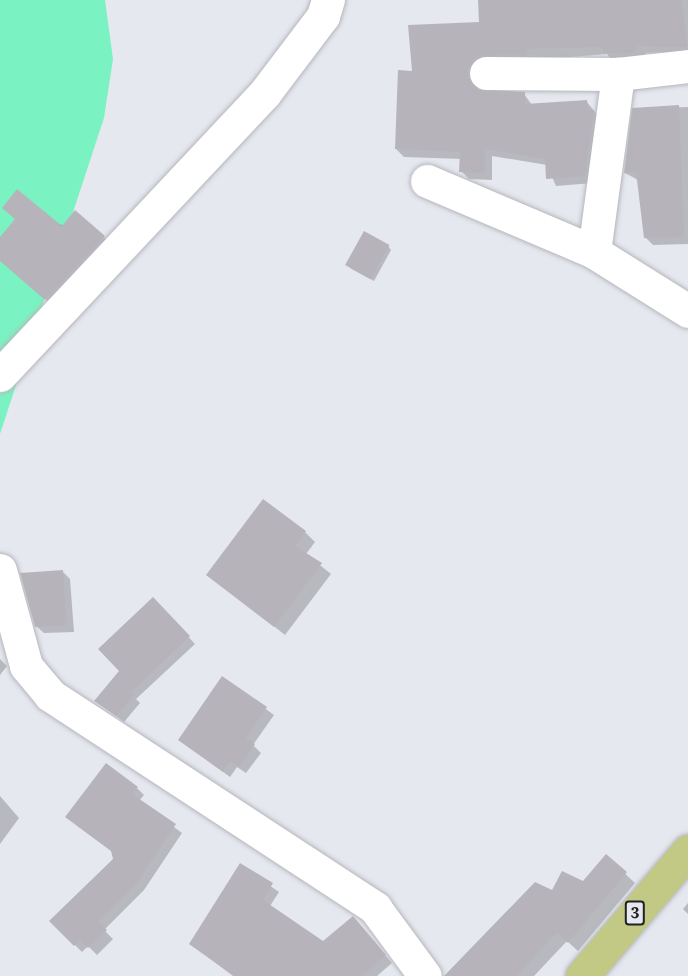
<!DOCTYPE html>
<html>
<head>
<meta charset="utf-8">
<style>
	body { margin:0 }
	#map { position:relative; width:688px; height:976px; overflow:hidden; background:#e6e8ef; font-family:"Roboto Serif",serif }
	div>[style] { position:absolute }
	.green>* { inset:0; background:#7bf2c1 }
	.shadow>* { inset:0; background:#0003 }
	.building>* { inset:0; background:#b6b4ba; transform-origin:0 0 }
	.roads { filter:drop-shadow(0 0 2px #b5b6bd) drop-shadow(0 0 2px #b5b6bd) }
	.minor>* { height:33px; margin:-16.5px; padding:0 16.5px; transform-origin:16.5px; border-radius:16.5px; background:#fff }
	.primary>* { height:33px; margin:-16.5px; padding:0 16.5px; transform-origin:16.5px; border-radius:16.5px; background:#c2c985 }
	span { translate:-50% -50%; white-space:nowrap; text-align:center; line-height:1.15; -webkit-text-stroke:4.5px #e6e8ef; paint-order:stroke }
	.shield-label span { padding:2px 4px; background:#e6e8ef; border:2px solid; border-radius:4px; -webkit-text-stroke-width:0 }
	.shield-label { font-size:15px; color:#212124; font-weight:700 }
</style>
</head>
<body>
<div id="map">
	<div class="green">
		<div style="clip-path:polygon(0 0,105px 0,113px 59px,104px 118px,0 434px)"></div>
	</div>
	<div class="shadow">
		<div style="clip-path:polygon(479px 0,688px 0,688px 51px,646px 53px,642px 60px,612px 60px,607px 54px,485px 64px,474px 81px,480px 91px,524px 94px,532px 105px,586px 101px,601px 119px,593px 183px,556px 186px,547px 165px,492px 156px,492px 180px,469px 179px,461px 171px,461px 159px,404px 157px,396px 149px,414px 73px,481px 23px)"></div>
		<div style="clip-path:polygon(688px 107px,688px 244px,653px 245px,645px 237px,638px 180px,625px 173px,634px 109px)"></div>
		<div style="clip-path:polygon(4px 208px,104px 237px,113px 246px,56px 308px,0 260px,0 240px,16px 220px)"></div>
		<div style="clip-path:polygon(388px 246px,391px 250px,374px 281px,350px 268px)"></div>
		<div style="clip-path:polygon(305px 532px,315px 542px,306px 554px,331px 574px,285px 635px,208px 574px)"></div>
		<div style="clip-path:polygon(63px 572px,70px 579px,74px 632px,44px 633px,36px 626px)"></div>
		<div style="clip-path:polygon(153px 599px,195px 644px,136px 699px,140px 703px,124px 722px,96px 701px,121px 671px)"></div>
		<div style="clip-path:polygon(0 659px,7px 666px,0 675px)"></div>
		<div style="clip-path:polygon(223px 678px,274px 715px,253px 745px,261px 753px,246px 773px,237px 767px,230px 777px,180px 740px)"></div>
		<div style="clip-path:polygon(137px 788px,144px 795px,139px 801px,182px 833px,144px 890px,104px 930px,113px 939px,97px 955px,88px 946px,82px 952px,51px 921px,114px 859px,113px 852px,75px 824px)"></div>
		<div style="clip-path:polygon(0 796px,19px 818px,0 844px)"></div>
		<div style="clip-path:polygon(606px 856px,635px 883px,578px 951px,567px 941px,534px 976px,461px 976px,553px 892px,583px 883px)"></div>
		<div style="clip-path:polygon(240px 865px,279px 892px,270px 906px,323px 943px,353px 918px,392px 963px,377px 976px,233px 976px,191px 944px)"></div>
		<div style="clip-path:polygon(688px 903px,688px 914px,683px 909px)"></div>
	</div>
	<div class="building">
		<div style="clip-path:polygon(478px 0,682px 0,687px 47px,638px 46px,635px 53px,603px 53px,603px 47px,526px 49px,526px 55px,477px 56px,467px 72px,477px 89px,525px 92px,525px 104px,587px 100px,588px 110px,594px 110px,585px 176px,546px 179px,545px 159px,485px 149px,485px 173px,459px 172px,460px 152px,395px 149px,398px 70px,412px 71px,408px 25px,479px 22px)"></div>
		<div style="clip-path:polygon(679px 105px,684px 237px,644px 238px,636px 172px,624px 173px,632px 108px)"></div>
		<div style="clip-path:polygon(17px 189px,62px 226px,75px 210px,105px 236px,45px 300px,0 261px,0 237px,15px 219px,2px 208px)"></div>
		<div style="left:364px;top:231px;width:29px;height:39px;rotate:29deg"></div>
		<div style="clip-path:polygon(263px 499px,306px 531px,295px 546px,322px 563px,274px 627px,206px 575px)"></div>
		<div style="clip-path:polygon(63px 570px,67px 625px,35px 627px,20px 573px)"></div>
		<div style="clip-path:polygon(153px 597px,190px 636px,131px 692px,134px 695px,116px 716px,94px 701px,119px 671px,98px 649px)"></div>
		<div style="clip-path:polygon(222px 676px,267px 707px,246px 738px,255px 744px,239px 767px,230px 761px,223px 772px,178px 740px)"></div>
		<div style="clip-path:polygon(106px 763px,138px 787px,132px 794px,176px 824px,137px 883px,98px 921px,107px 930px,88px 948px,80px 940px,74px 946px,49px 921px,113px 859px,111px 851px,65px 817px)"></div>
		<div style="clip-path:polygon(606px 854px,627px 872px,568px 943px,557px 933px,516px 976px,444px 976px,535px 882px,552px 890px,562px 871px,583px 881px)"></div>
		<div style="clip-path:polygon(240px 863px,273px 883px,263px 900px,323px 941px,353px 916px,386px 955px,362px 976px,234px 976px,189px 944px)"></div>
	</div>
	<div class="roads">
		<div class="minor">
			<div style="left:486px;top:73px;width:132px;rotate:0.4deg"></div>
			<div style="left:618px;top:74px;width:70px;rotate:-6.5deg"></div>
			<div style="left:427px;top:181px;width:181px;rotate:23deg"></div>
			<div style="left:594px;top:252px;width:111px;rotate:32.1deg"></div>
			<div style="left:594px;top:252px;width:180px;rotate:-82.3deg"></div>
			<div style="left:0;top:375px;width:386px;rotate:-46.8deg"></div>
			<div style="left:264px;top:94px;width:98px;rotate:-52.9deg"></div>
			<div style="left:323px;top:16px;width:17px;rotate:-73deg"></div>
			<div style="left:0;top:570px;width:99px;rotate:74.8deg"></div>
			<div style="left:26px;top:666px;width:38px;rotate:50deg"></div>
			<div style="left:50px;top:695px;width:389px;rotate:33.2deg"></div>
			<div style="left:375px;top:908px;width:84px;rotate:53.7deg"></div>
		</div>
		<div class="primary">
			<div style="left:582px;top:976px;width:164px;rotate:-49.7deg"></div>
		</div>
	</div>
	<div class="shield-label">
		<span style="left:635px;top:913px">3</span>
	</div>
</div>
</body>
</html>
